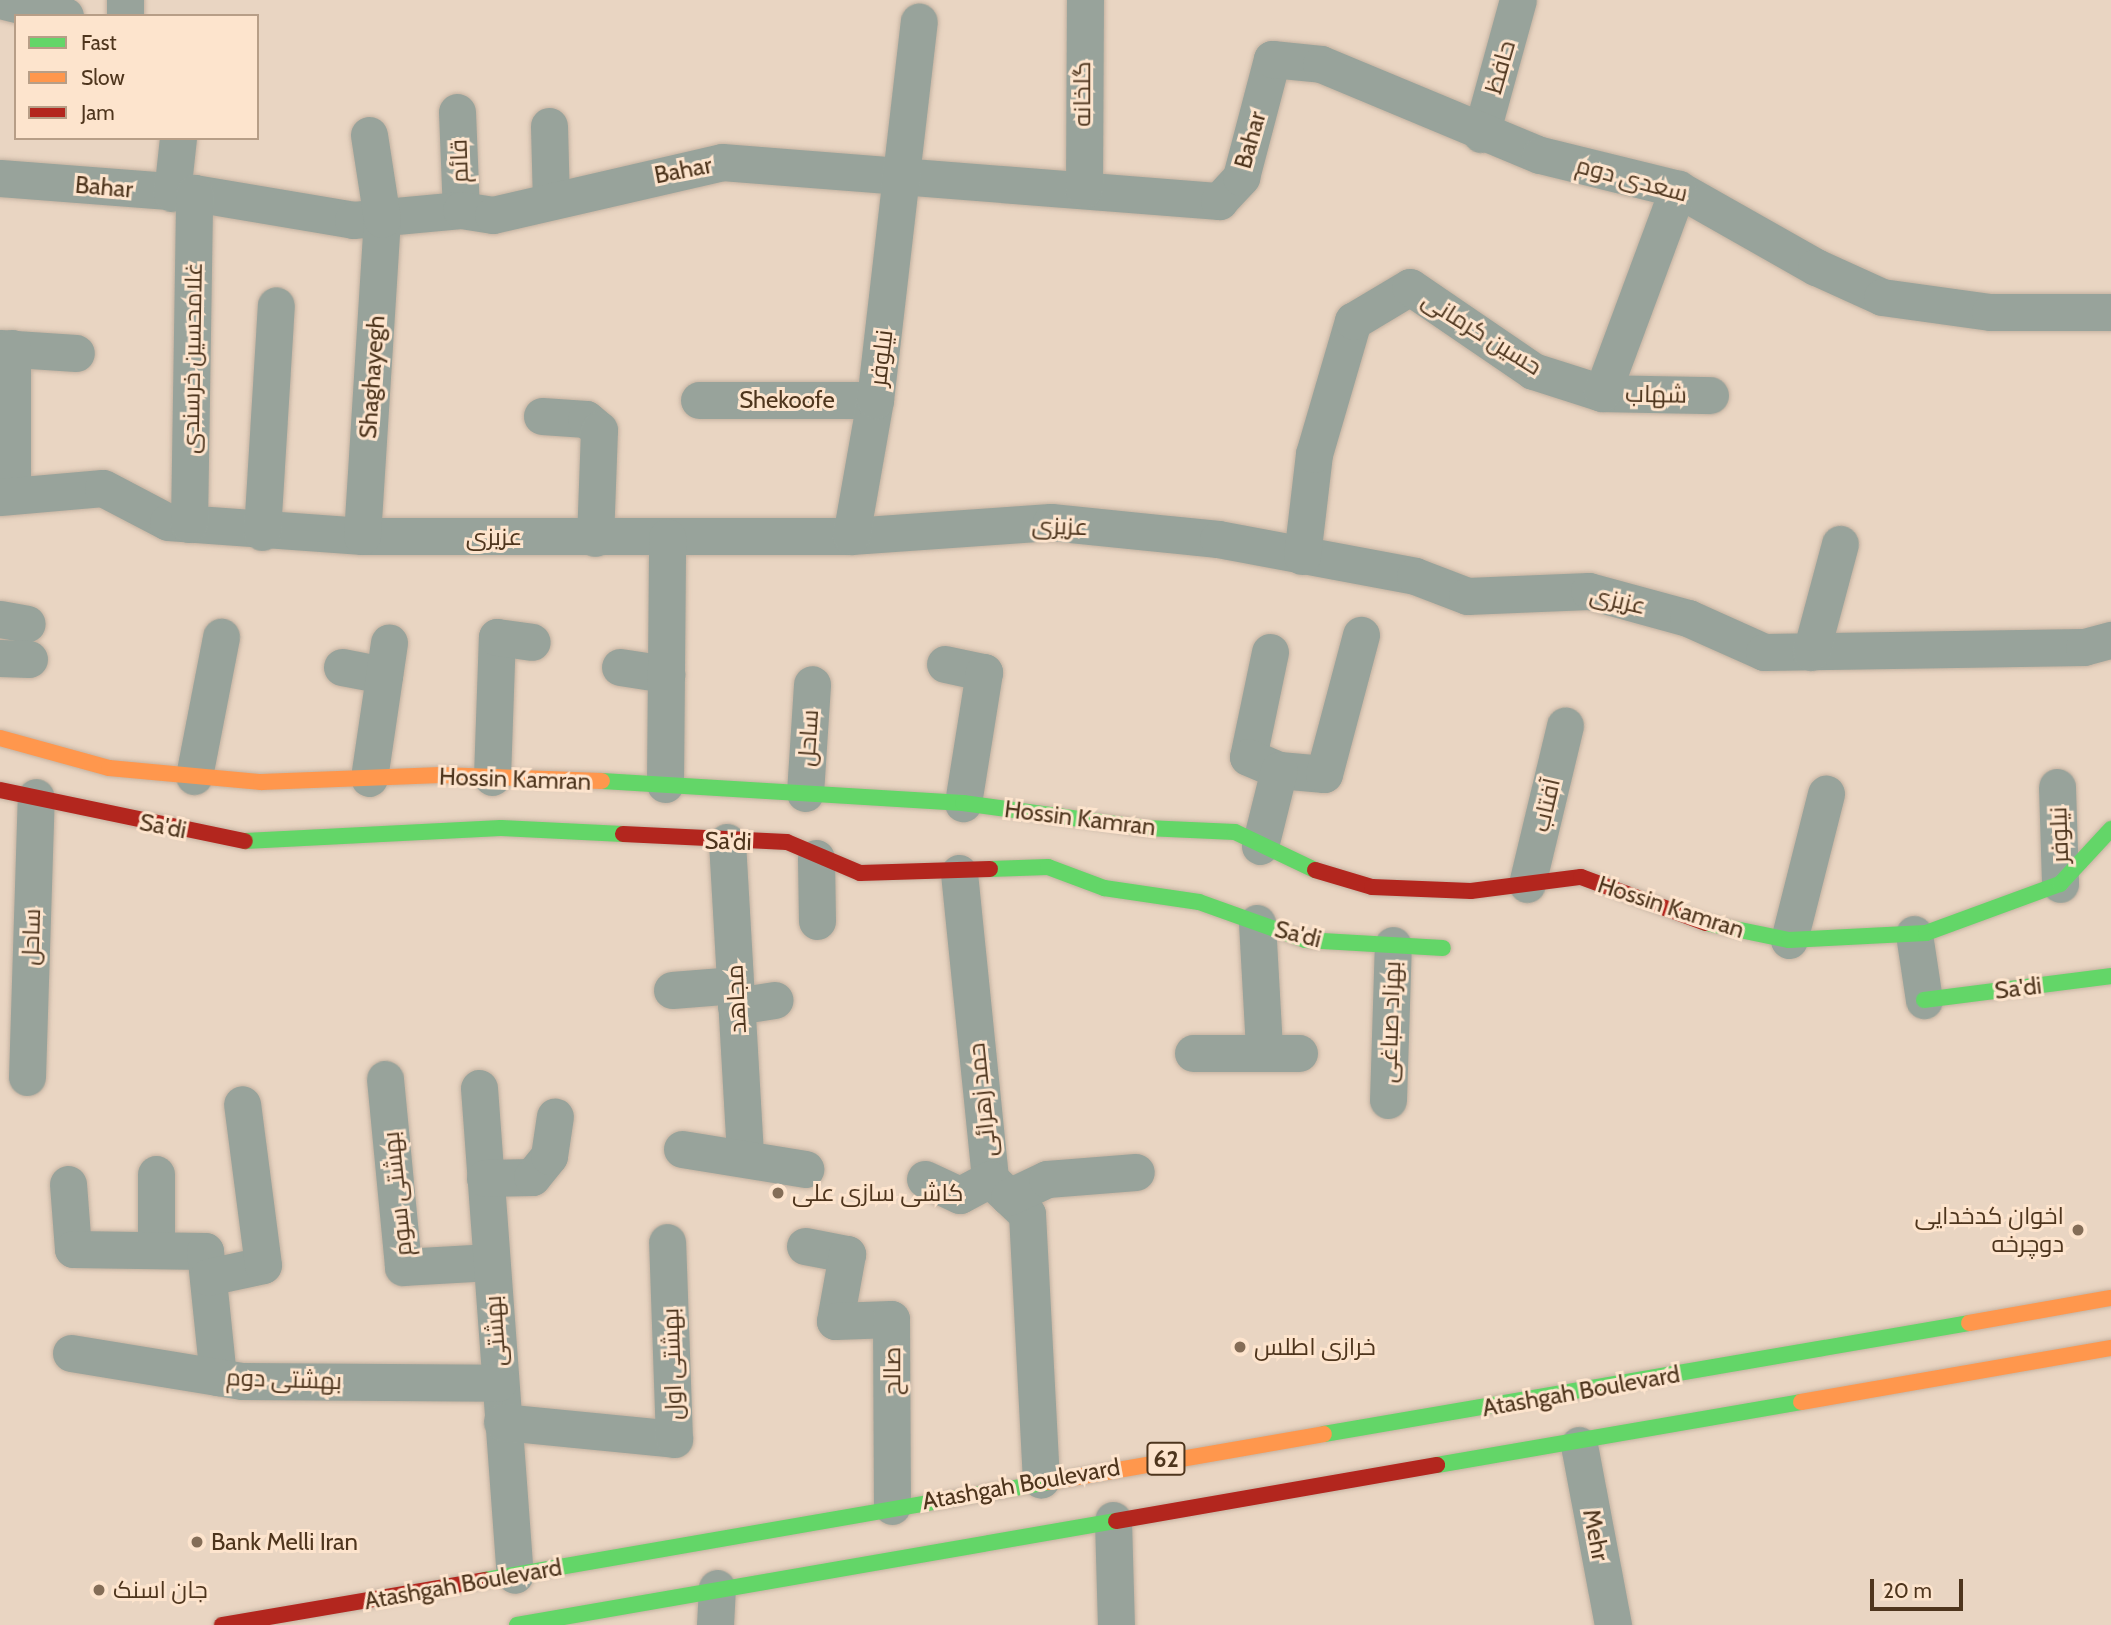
<!DOCTYPE html>
<html>
<head>
<meta charset="utf-8">
<style>
	body { margin:0 }
	#map { position:relative; width:2111px; height:1625px; overflow:hidden; background:#e9d5c2; font-family:Cabin,Cairo,sans-serif }
	div>[style] { position:absolute }
	.roads { filter:drop-shadow(0 0 2px #c4b2a1) drop-shadow(0 0 2px #c4b2a1) }
	.street>* { height:37px; margin:-18.5px; padding:0 18.5px; transform-origin:18.5px; border-radius:18.5px; background:#98a39b }
	.fast>* { height:16px; margin:-8px; padding:0 8px; transform-origin:8px; border-radius:8px; background:#63d668 }
	.slow>* { height:16px; margin:-8px; padding:0 8px; transform-origin:8px; border-radius:8px; background:#ff974d }
	.jam>* { height:16px; margin:-8px; padding:0 8px; transform-origin:8px; border-radius:8px; background:#b3261e }
	.dots>* { width:19px; height:19px; translate:-50% -50%; box-sizing:border-box; border:4px solid #fde4cd; border-radius:50% }
	span { translate:-50% -50%; white-space:nowrap; text-align:center; line-height:1.15; -webkit-text-stroke:6px #fde4cd; paint-order:stroke }
	.shield-label span { padding:2px 5px; background:#fde4cd; border:2px solid; border-radius:5px; -webkit-text-stroke-width:0 }
	.shield-label { font-size:23px; color:#4e351d; font-weight:700 }
	.street-label { font-size:24px; color:#4e351d }
	.poi-label { font-size:24px; color:#4e351d }
	.left { translate:0 -50%; text-align:left }
	.right { translate:-100% -50%; text-align:right }
	.legend { position:absolute; left:14px; top:14px; width:245px; height:126px; box-sizing:border-box; background:#fde4cd; border:2px solid #b79e87; margin:0; padding:9px 12px; list-style:none; font-size:21px; color:#4e351d }
	.legend li { display:flex; align-items:center; gap:14px; height:35px }
	.legend b { width:35px; border:2px solid #b79e87 }
	.scale { position:absolute; left:1870px; top:1579px; width:93px; height:32px; box-sizing:border-box; border:4px solid #4e351d; border-top:0; padding-left:9px; font-size:21px; line-height:24px; white-space:nowrap; color:#4e351d; -webkit-text-stroke:5px #fde4cd; paint-order:stroke }
</style>
</head>
<body>
<div id="map">
	<div class="roads">
		<div class="street">
			<div style="left:0;top:0;width:67px;rotate:13.8deg"></div>
			<div style="left:125px;top:16px;width:16px;rotate:-90deg"></div>
			<div style="left:457px;top:112px;width:98px;rotate:87.7deg"></div>
			<div style="left:549px;top:126px;width:75px;rotate:88.5deg"></div>
			<div style="left:1481px;top:134px;width:139px;rotate:-74.6deg"></div>
			<div style="left:0;top:178px;width:195px;rotate:4.4deg"></div>
			<div style="left:194px;top:193px;width:161px;rotate:9.6deg"></div>
			<div style="left:353px;top:220px;width:108px;rotate:-5.3deg"></div>
			<div style="left:461px;top:210px;width:32px;rotate:9deg"></div>
			<div style="left:493px;top:215px;width:235px;rotate:-13deg"></div>
			<div style="left:722px;top:162px;width:499px;rotate:4.5deg"></div>
			<div style="left:1219px;top:201px;width:33px;rotate:-47deg"></div>
			<div style="left:1241px;top:177px;width:122px;rotate:-75.3deg"></div>
			<div style="left:1272px;top:59px;width:49px;rotate:5.8deg"></div>
			<div style="left:1321px;top:64px;width:237px;rotate:22.6deg"></div>
			<div style="left:1540px;top:155px;width:142px;rotate:13.8deg"></div>
			<div style="left:1678px;top:189px;width:159px;rotate:29.5deg"></div>
			<div style="left:1816px;top:267px;width:72px;rotate:24.4deg"></div>
			<div style="left:1882px;top:297px;width:109px;rotate:7.9deg"></div>
			<div style="left:1990px;top:312px;width:121px"></div>
			<div style="left:1084px;top:189px;width:189px;rotate:-89.7deg"></div>
			<div style="left:172px;top:193px;width:55px;rotate:-83.8deg"></div>
			<div style="left:0;top:348px;width:76px;rotate:3.8deg"></div>
			<div style="left:12px;top:348px;width:147px;rotate:90deg"></div>
			<div style="left:1602px;top:393px;width:108px;rotate:1.1deg"></div>
			<div style="left:699px;top:400px;width:176px"></div>
			<div style="left:542px;top:416px;width:44px;rotate:3.9deg"></div>
			<div style="left:586px;top:419px;width:17px;rotate:40deg"></div>
			<div style="left:599px;top:430px;width:108px;rotate:92.1deg"></div>
			<div style="left:0;top:497px;width:103px;rotate:-5deg"></div>
			<div style="left:103px;top:488px;width:73px;rotate:27.6deg"></div>
			<div style="left:168px;top:522px;width:195px;rotate:4.1deg"></div>
			<div style="left:362px;top:536px;width:489px"></div>
			<div style="left:851px;top:536px;width:200px;rotate:-4deg"></div>
			<div style="left:1051px;top:522px;width:168px;rotate:5.8deg"></div>
			<div style="left:1218px;top:539px;width:200px;rotate:10.6deg"></div>
			<div style="left:1415px;top:576px;width:56px;rotate:21deg"></div>
			<div style="left:1467px;top:596px;width:122px;rotate:-2.3deg"></div>
			<div style="left:1589px;top:591px;width:103px;rotate:15.3deg"></div>
			<div style="left:1688px;top:618px;width:83px;rotate:24.1deg"></div>
			<div style="left:1764px;top:652px;width:320px;rotate:-0.9deg"></div>
			<div style="left:2084px;top:647px;width:28px;rotate:-15deg"></div>
			<div style="left:189px;top:524px;width:331px;rotate:-89.1deg"></div>
			<div style="left:262px;top:532px;width:227px;rotate:-86.5deg"></div>
			<div style="left:362px;top:536px;width:318px;rotate:-86.4deg"></div>
			<div style="left:382px;top:219px;width:85px;rotate:-98.8deg"></div>
			<div style="left:851px;top:536px;width:138px;rotate:-80deg"></div>
			<div style="left:875px;top:400px;width:381px;rotate:-83.4deg"></div>
			<div style="left:1302px;top:556px;width:103px;rotate:-83.3deg"></div>
			<div style="left:1314px;top:454px;width:139px;rotate:-73.7deg"></div>
			<div style="left:1353px;top:321px;width:66px;rotate:-30.8deg"></div>
			<div style="left:1410px;top:287px;width:149px;rotate:34.3deg"></div>
			<div style="left:1533px;top:371px;width:72px;rotate:17.7deg"></div>
			<div style="left:1602px;top:393px;width:218px;rotate:-69.6deg"></div>
			<div style="left:0;top:619px;width:27px;rotate:10deg"></div>
			<div style="left:1270px;top:652px;width:107px;rotate:101.8deg"></div>
			<div style="left:1248px;top:757px;width:34px;rotate:23deg"></div>
			<div style="left:1279px;top:770px;width:45px;rotate:5.1deg"></div>
			<div style="left:1324px;top:774px;width:144px;rotate:-75.1deg"></div>
			<div style="left:1811px;top:652px;width:112px;rotate:-75deg"></div>
			<div style="left:0;top:658px;width:29px;rotate:2deg"></div>
			<div style="left:945px;top:664px;width:40px;rotate:12deg"></div>
			<div style="left:984px;top:672px;width:133px;rotate:99.1deg"></div>
			<div style="left:342px;top:667px;width:43px;rotate:10.8deg"></div>
			<div style="left:620px;top:667px;width:47px;rotate:8.7deg"></div>
			<div style="left:194px;top:776px;width:142px;rotate:-79deg"></div>
			<div style="left:492px;top:777px;width:140px;rotate:-88deg"></div>
			<div style="left:497px;top:637px;width:35px;rotate:8deg"></div>
			<div style="left:369px;top:778px;width:137px;rotate:-81.6deg"></div>
			<div style="left:665px;top:784px;width:247px;rotate:-89.5deg"></div>
			<div style="left:2057px;top:787px;width:97px;rotate:88.2deg"></div>
			<div style="left:805px;top:793px;width:109px;rotate:-86.3deg"></div>
			<div style="left:727px;top:842px;width:315px;rotate:86.7deg"></div>
			<div style="left:1260px;top:846px;width:78px;rotate:-76deg"></div>
			<div style="left:816px;top:858px;width:63px;rotate:89.1deg"></div>
			<div style="left:959px;top:873px;width:308px;rotate:84.2deg"></div>
			<div style="left:990px;top:1179px;width:51px;rotate:43.4deg"></div>
			<div style="left:1027px;top:1214px;width:266px;rotate:87deg"></div>
			<div style="left:1527px;top:884px;width:163px;rotate:-76.5deg"></div>
			<div style="left:1257px;top:923px;width:126px;rotate:86.8deg"></div>
			<div style="left:1914px;top:934px;width:67px;rotate:81.4deg"></div>
			<div style="left:1789px;top:940px;width:151px;rotate:-75.8deg"></div>
			<div style="left:672px;top:990px;width:63px;rotate:-4.5deg"></div>
			<div style="left:736px;top:1006px;width:39px;rotate:-9deg"></div>
			<div style="left:1193px;top:1053px;width:106px"></div>
			<div style="left:27px;top:1077px;width:280px;rotate:-88.2deg"></div>
			<div style="left:385px;top:1079px;width:189px;rotate:84.5deg"></div>
			<div style="left:403px;top:1267px;width:87px;rotate:-3.3deg"></div>
			<div style="left:479px;top:1088px;width:488px;rotate:85.8deg"></div>
			<div style="left:1388px;top:1100px;width:155px;rotate:-88.2deg"></div>
			<div style="left:682px;top:1149px;width:125px;rotate:9.2deg"></div>
			<div style="left:156px;top:1174px;width:76px;rotate:90deg"></div>
			<div style="left:485px;top:1178px;width:47px;rotate:-1.2deg"></div>
			<div style="left:532px;top:1177px;width:27px;rotate:-51deg"></div>
			<div style="left:549px;top:1156px;width:40px;rotate:-81.5deg"></div>
			<div style="left:925px;top:1179px;width:38px;rotate:25deg"></div>
			<div style="left:960px;top:1195px;width:34px;rotate:-28deg"></div>
			<div style="left:68px;top:1184px;width:65px;rotate:85.6deg"></div>
			<div style="left:73px;top:1249px;width:132px;rotate:0.9deg"></div>
			<div style="left:205px;top:1251px;width:127px;rotate:84.1deg"></div>
			<div style="left:1009px;top:1197px;width:42px;rotate:-25.3deg"></div>
			<div style="left:1047px;top:1179px;width:89px;rotate:-4.5deg"></div>
			<div style="left:805px;top:1246px;width:43px;rotate:10.8deg"></div>
			<div style="left:847px;top:1254px;width:68px;rotate:100.2deg"></div>
			<div style="left:835px;top:1321px;width:56px;rotate:-2deg"></div>
			<div style="left:891px;top:1319px;width:187px;rotate:89.7deg"></div>
			<div style="left:208px;top:1277px;width:56px;rotate:-12.3deg"></div>
			<div style="left:263px;top:1265px;width:162px;rotate:-97.4deg"></div>
			<div style="left:71px;top:1353px;width:173px;rotate:9.3deg"></div>
			<div style="left:242px;top:1381px;width:256px;rotate:0.4deg"></div>
			<div style="left:502px;top:1422px;width:173px;rotate:5.6deg"></div>
			<div style="left:674px;top:1439px;width:197px;rotate:-92deg"></div>
			<div style="left:1579px;top:1445px;width:183px;rotate:79.3deg"></div>
			<div style="left:1113px;top:1520px;width:105px;rotate:88.4deg"></div>
			<div style="left:715px;top:1625px;width:37px;rotate:-87deg"></div>
		</div>
		<div class="fast">
			<div style="left:602px;top:781px;width:362px;rotate:3.5deg"></div>
			<div style="left:963px;top:803px;width:185px;rotate:7.8deg"></div>
			<div style="left:1146px;top:828px;width:89px;rotate:2.6deg"></div>
			<div style="left:1235px;top:832px;width:89px;rotate:25.4deg"></div>
			<div style="left:245px;top:841px;width:256px;rotate:-2.9deg"></div>
			<div style="left:501px;top:828px;width:122px;rotate:2.8deg"></div>
			<div style="left:990px;top:869px;width:58px;rotate:-2deg"></div>
			<div style="left:1048px;top:867px;width:60px;rotate:20.6deg"></div>
			<div style="left:1104px;top:888px;width:96px;rotate:8.4deg"></div>
			<div style="left:1199px;top:902px;width:113px;rotate:19.7deg"></div>
			<div style="left:1305px;top:940px;width:138px;rotate:3.3deg"></div>
			<div style="left:1706px;top:923px;width:85px;rotate:11.6deg"></div>
			<div style="left:1789px;top:940px;width:137px;rotate:-2.9deg"></div>
			<div style="left:1926px;top:933px;width:143px;rotate:-20.1deg"></div>
			<div style="left:2060px;top:884px;width:75px;rotate:-47.2deg"></div>
			<div style="left:1924px;top:1000px;width:189px;rotate:-7.3deg"></div>
			<div style="left:1324px;top:1434px;width:654px;rotate:-9.76deg"></div>
			<div style="left:1437px;top:1465px;width:369px;rotate:-9.8deg"></div>
			<div style="left:485px;top:1580px;width:572px;rotate:-9.86deg"></div>
			<div style="left:517px;top:1625px;width:608px;rotate:-9.85deg"></div>
		</div>
		<div class="slow">
			<div style="left:0;top:738px;width:113px;rotate:15.4deg"></div>
			<div style="left:109px;top:768px;width:153px;rotate:5.3deg"></div>
			<div style="left:261px;top:782px;width:180px;rotate:-2.2deg"></div>
			<div style="left:441px;top:775px;width:161px;rotate:2.1deg"></div>
			<div style="left:1969px;top:1323px;width:144px;rotate:-10deg"></div>
			<div style="left:1801px;top:1402px;width:315px;rotate:-9.9deg"></div>
			<div style="left:1049px;top:1482px;width:279px;rotate:-9.9deg"></div>
		</div>
		<div class="jam">
			<div style="left:0;top:790px;width:250px;rotate:11.8deg"></div>
			<div style="left:623px;top:834px;width:164px;rotate:2.8deg"></div>
			<div style="left:787px;top:842px;width:79px;rotate:23deg"></div>
			<div style="left:860px;top:873px;width:130px;rotate:-1.8deg"></div>
			<div style="left:1315px;top:870px;width:59px;rotate:16.6deg"></div>
			<div style="left:1372px;top:887px;width:99px;rotate:2.3deg"></div>
			<div style="left:1471px;top:891px;width:111px;rotate:-7.3deg"></div>
			<div style="left:1581px;top:877px;width:133px;rotate:20.2deg"></div>
			<div style="left:1116px;top:1521px;width:326px;rotate:-9.9deg"></div>
			<div style="left:222px;top:1625px;width:267px;rotate:-9.7deg"></div>
		</div>
	</div>
	<div class="dots">
		<div style="left:778px;top:1193px;background:#846d57"></div>
		<div style="left:2078px;top:1230px;background:#846d57"></div>
		<div style="left:1240px;top:1347px;background:#846d57"></div>
		<div style="left:197px;top:1542px;background:#846d57"></div>
		<div style="left:99px;top:1590px;background:#846d57"></div>
	</div>
	<div class="shield-label">
		<span style="left:1166px;top:1459px">62</span>
	</div>
	<div class="street-label">
		<span style="left:1500px;top:67px;rotate:-74deg">حافظ</span>
		<span style="left:1082px;top:94px;rotate:-90deg">گلخانه</span>
		<span style="left:1250px;top:140px;rotate:-74deg">Bahar</span>
		<span style="left:459px;top:161px;rotate:-92deg">قائم</span>
		<span style="left:683px;top:170px;rotate:-11deg">Bahar</span>
		<span style="left:1632px;top:179px;rotate:15deg">سعدی دوم</span>
		<span style="left:104px;top:187px;rotate:5deg">Bahar</span>
		<span style="left:1482px;top:333px;rotate:32deg">حسین کرمانی</span>
		<span style="left:192px;top:358px;rotate:-89deg">غلامحسین خرسندی</span>
		<span style="left:881px;top:358px;rotate:-83deg">نیلوفر</span>
		<span style="left:372px;top:377px;rotate:-86deg">Shaghayegh</span>
		<span style="left:1656px;top:394px;rotate:1deg">شهاب</span>
		<span style="left:787px;top:400px">Shekoofe</span>
		<span style="left:1060px;top:526px;rotate:2deg">عزیزی</span>
		<span style="left:494px;top:537px">عزیزی</span>
		<span style="left:1618px;top:600px;rotate:13deg">عزیزی</span>
		<span style="left:808px;top:738px;rotate:-86deg">ساحل</span>
		<span style="left:515px;top:779px;rotate:2deg">Hossin Kamran</span>
		<span style="left:1546px;top:805px;rotate:-77deg">آفتاب</span>
		<span style="left:1080px;top:818px;rotate:7deg">Hossin Kamran</span>
		<span style="left:163px;top:826px;rotate:11deg">Sa'di</span>
		<span style="left:2059px;top:835px;rotate:-92deg">نیلوفر</span>
		<span style="left:728px;top:841px;rotate:2deg">Sa'di</span>
		<span style="left:1671px;top:907px;rotate:18deg">Hossin Kamran</span>
		<span style="left:1298px;top:934px;rotate:14deg">Sa'di</span>
		<span style="left:31px;top:937px;rotate:-88deg">ساحل</span>
		<span style="left:2018px;top:988px;rotate:-7deg">Sa'di</span>
		<span style="left:736px;top:999px;rotate:-93deg">مجاهد</span>
		<span style="left:1390px;top:1022px;rotate:-88deg">بهزاد صباغی</span>
		<span style="left:982px;top:1100px;rotate:-96deg">حمد زهرائی</span>
		<span style="left:397px;top:1194px;rotate:-96deg">بهشتی سوم</span>
		<span style="left:495px;top:1331px;rotate:-94deg">بهشتی</span>
		<span style="left:672px;top:1364px;rotate:-92deg">بهشتی اول</span>
		<span style="left:892px;top:1371px;rotate:-90deg">صالح</span>
		<span style="left:284px;top:1379px;rotate:2deg">بهشتی دوم</span>
		<span style="left:1581px;top:1391px;rotate:-10deg">Atashgah Boulevard</span>
		<span style="left:1021px;top:1484px;rotate:-10deg">Atashgah Boulevard</span>
		<span style="left:1596px;top:1535px;rotate:79deg">Mehr</span>
		<span style="left:463px;top:1584px;rotate:-10deg">Atashgah Boulevard</span>
	</div>
	<div class="poi-label">
		<span class="left" style="left:792px;top:1193px">کاشی سازی علی</span>
		<span class="right" style="left:2064px;top:1230px">اخوان کدخدایی<br>دوچرخه</span>
		<span class="left" style="left:1254px;top:1347px">خرازی اطلس</span>
		<span class="left" style="left:211px;top:1542px">Bank Melli Iran</span>
		<span class="left" style="left:113px;top:1590px">جان اسنک</span>
	</div>
	<ul class="legend">
	<li><b style="height:9px;background:#63d668"></b>Fast</li>
	<li><b style="height:9px;background:#ff974d"></b>Slow</li>
	<li><b style="height:9px;background:#b3261e"></b>Jam</li>
	</ul>
	<div class="scale">20 m</div>
</div>
</body>
</html>
